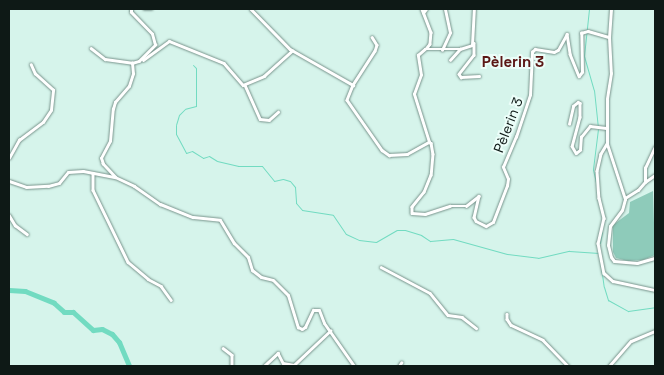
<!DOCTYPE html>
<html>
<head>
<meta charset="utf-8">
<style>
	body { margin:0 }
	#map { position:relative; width:664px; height:375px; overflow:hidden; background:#d6f4eb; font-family:"Space Grotesk",sans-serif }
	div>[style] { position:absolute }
	.green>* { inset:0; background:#8ecbba }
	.stream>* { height:1px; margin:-0.5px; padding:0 0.5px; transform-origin:0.5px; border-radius:0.5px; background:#72dbc1 }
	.river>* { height:5px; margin:-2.5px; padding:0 2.5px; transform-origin:2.5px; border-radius:2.5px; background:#72dbc1 }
	.roads { filter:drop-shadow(0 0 1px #78948c) drop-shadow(0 0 1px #78948c) }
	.street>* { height:2.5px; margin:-1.25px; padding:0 1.25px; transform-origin:1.25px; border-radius:1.25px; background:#fff }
	.secondary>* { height:3px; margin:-1.5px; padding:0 1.5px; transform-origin:1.5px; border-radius:1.5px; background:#fff }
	span { translate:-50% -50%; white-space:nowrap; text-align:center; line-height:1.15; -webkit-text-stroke:4px #ecfef9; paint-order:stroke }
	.street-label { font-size:14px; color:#0e1916 }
	.neighbourhood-label { font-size:15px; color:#5b1715; font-weight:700 }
	.frame { position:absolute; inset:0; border:10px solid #0e1916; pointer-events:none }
</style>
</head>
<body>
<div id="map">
	<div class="green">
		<div style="clip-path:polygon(653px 191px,655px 255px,643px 260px,628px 261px,616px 258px,613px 252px,613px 225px,629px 213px,630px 202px)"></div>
	</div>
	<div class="stream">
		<div style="left:589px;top:9px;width:47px;rotate:96.1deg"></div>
		<div style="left:584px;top:56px;width:35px;rotate:74deg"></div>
		<div style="left:594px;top:90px;width:36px;rotate:84deg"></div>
		<div style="left:193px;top:65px;width:4px;rotate:45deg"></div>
		<div style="left:196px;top:68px;width:38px;rotate:90deg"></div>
		<div style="left:196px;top:106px;width:11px;rotate:165deg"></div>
		<div style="left:185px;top:109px;width:8px;rotate:135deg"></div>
		<div style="left:179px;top:115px;width:10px;rotate:107deg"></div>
		<div style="left:176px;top:125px;width:9px;rotate:90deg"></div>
		<div style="left:176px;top:134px;width:21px;rotate:62deg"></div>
		<div style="left:186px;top:153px;width:6px;rotate:-18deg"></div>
		<div style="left:192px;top:151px;width:13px;rotate:32deg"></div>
		<div style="left:203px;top:158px;width:6px;rotate:-18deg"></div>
		<div style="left:209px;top:156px;width:9px;rotate:32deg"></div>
		<div style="left:217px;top:161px;width:22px;rotate:13deg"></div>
		<div style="left:238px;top:166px;width:24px"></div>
		<div style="left:262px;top:166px;width:19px;rotate:51deg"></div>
		<div style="left:274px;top:181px;width:9px;rotate:-13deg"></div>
		<div style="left:283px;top:179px;width:7px;rotate:16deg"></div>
		<div style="left:290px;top:181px;width:8px;rotate:50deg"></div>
		<div style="left:295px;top:187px;width:16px;rotate:86deg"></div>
		<div style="left:296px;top:203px;width:9px;rotate:49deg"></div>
		<div style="left:302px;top:210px;width:31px;rotate:9deg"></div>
		<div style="left:333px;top:215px;width:23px;rotate:56deg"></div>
		<div style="left:346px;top:234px;width:14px;rotate:25deg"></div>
		<div style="left:359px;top:240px;width:17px;rotate:7deg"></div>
		<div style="left:376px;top:242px;width:24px;rotate:-30deg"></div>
		<div style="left:397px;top:230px;width:8px"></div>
		<div style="left:405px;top:230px;width:17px;rotate:17deg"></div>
		<div style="left:421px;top:235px;width:11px;rotate:34deg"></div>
		<div style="left:430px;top:241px;width:23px;rotate:-5deg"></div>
		<div style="left:453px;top:239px;width:56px;rotate:15.5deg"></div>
		<div style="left:507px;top:254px;width:31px;rotate:7deg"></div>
		<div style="left:538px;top:258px;width:32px;rotate:-13deg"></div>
		<div style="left:569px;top:251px;width:30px;rotate:4deg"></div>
		<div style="left:599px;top:253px;width:34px;rotate:82deg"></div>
		<div style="left:604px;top:287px;width:14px;rotate:73deg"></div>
		<div style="left:608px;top:300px;width:23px;rotate:29deg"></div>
		<div style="left:628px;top:311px;width:27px;rotate:-8deg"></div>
		<div style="left:597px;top:187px;width:18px;rotate:-103deg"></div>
		<div style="left:593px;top:169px;width:40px;rotate:-82.9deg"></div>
		<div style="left:600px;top:243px;width:11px;rotate:-80deg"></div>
	</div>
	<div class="river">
		<div style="left:9px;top:290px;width:16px;rotate:4deg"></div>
		<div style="left:25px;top:291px;width:31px;rotate:22deg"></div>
		<div style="left:54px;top:303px;width:13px;rotate:42deg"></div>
		<div style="left:64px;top:312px;width:9px"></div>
		<div style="left:73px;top:312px;width:27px;rotate:42deg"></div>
		<div style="left:93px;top:330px;width:9px;rotate:-6deg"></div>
		<div style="left:102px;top:329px;width:11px;rotate:27deg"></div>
		<div style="left:112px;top:334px;width:11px;rotate:49deg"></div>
		<div style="left:119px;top:342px;width:26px;rotate:67deg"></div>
	</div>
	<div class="roads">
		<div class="street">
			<div style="left:144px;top:9px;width:8px"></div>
			<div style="left:251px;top:9px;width:56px;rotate:45.7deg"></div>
			<div style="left:290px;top:49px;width:73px;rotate:29.7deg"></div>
			<div style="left:422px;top:9px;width:25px;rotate:69deg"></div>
			<div style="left:431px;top:32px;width:12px;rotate:95deg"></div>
			<div style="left:430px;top:44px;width:5px;rotate:127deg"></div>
			<div style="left:423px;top:13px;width:5px;rotate:-53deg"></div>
			<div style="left:372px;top:37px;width:9px;rotate:58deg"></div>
			<div style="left:377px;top:45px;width:6px;rotate:108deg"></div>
			<div style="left:375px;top:51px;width:40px;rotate:122.9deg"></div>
			<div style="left:353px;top:85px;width:16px;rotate:112deg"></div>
			<div style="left:347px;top:100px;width:61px;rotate:55deg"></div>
			<div style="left:382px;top:150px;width:9px;rotate:36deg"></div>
			<div style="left:389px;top:155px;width:18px;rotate:-3deg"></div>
			<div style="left:407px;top:154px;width:25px;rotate:-29deg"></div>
			<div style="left:429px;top:142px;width:2px;rotate:27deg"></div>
			<div style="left:431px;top:143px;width:11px;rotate:80deg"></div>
			<div style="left:433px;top:154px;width:21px;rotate:95deg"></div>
			<div style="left:431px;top:175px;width:18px;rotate:112deg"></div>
			<div style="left:424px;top:192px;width:19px;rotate:129deg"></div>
			<div style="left:412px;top:207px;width:6px;rotate:90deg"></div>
			<div style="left:412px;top:213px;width:13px;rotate:4deg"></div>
			<div style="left:425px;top:214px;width:26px;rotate:-18deg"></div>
			<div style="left:450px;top:206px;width:16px"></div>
			<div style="left:466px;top:206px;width:16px;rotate:-38deg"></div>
			<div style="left:479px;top:196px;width:22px;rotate:103deg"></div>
			<div style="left:474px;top:217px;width:4px;rotate:63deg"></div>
			<div style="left:476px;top:221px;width:11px;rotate:27deg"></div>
			<div style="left:486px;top:226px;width:8px;rotate:-30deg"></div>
			<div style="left:493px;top:222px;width:39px;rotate:-69deg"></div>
			<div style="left:507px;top:186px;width:7px;rotate:-82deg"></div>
			<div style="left:508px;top:179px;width:13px;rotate:-113deg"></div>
			<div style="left:503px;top:167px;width:33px;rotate:-67deg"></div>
			<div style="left:516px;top:137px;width:44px;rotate:-71.6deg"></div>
			<div style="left:530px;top:95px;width:43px;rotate:-87.3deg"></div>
			<div style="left:532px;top:52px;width:4px;rotate:-45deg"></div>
			<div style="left:535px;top:49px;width:19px;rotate:9deg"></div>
			<div style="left:554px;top:52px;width:4px;rotate:-27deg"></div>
			<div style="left:558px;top:50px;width:18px;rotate:-61deg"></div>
			<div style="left:567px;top:34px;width:20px;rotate:81deg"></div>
			<div style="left:570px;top:54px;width:24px;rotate:68deg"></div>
			<div style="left:579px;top:76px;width:5px;rotate:-53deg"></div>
			<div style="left:582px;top:72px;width:39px;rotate:-91deg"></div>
			<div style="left:581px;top:33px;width:7px;rotate:-16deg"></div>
			<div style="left:588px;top:31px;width:22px;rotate:16deg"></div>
			<div style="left:474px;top:43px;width:12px;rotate:90deg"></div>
			<div style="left:474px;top:55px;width:24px;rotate:128deg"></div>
			<div style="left:459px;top:74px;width:4px;rotate:56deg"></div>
			<div style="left:461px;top:77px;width:18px;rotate:-3deg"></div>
			<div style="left:91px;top:48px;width:18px;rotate:38deg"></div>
			<div style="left:105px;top:59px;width:27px;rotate:8deg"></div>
			<div style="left:442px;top:50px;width:19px;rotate:-65deg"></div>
			<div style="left:450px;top:33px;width:25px;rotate:-102deg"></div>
			<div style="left:143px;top:60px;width:32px;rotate:-36deg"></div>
			<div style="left:169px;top:41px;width:59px;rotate:21.8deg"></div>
			<div style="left:224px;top:63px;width:29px;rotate:49deg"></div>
			<div style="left:243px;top:85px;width:23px;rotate:-23deg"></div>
			<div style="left:264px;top:76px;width:38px;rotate:-42deg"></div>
			<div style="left:450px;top:60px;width:15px;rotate:-48deg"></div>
			<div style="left:245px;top:85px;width:37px;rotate:66deg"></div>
			<div style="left:260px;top:119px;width:9px;rotate:6deg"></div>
			<div style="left:269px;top:120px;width:12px;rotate:-42deg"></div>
			<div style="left:569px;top:124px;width:18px;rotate:-77deg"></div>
			<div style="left:573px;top:106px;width:6px;rotate:-39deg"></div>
			<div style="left:578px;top:102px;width:2px;rotate:27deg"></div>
			<div style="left:580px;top:103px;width:14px;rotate:90deg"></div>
			<div style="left:580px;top:117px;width:30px;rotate:105deg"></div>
			<div style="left:572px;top:146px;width:8px;rotate:60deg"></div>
			<div style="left:576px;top:153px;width:5px;rotate:-37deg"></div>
			<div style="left:580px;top:150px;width:13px;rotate:-86deg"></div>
			<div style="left:581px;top:137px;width:14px;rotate:-51deg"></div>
			<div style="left:590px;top:126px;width:16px;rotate:7deg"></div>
			<div style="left:429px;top:142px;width:50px;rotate:-107.4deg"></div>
			<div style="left:414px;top:94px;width:20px;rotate:-70deg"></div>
			<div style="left:421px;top:75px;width:20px;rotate:-99deg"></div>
			<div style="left:418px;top:55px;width:9px;rotate:-41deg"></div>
			<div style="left:425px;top:49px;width:35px"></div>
			<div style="left:460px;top:49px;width:13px;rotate:-18deg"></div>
			<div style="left:472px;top:45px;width:36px;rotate:-87deg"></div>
			<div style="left:607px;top:144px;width:12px;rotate:121deg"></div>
			<div style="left:601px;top:154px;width:17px;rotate:103deg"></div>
			<div style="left:597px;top:171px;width:27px;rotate:86deg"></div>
			<div style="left:599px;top:198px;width:21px;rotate:76deg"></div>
			<div style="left:604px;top:218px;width:26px;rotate:103deg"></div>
			<div style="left:598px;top:243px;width:31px;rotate:79deg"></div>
			<div style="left:604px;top:273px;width:12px;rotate:42deg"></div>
			<div style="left:613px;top:281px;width:43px;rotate:12.1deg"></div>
			<div style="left:9px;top:158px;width:21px;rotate:-61deg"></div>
			<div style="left:19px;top:140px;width:30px;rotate:-37deg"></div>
			<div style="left:43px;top:122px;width:14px;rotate:-56deg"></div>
			<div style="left:51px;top:110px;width:20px;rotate:-84deg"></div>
			<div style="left:53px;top:90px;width:24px;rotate:-138deg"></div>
			<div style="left:35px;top:74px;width:10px;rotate:-114deg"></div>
			<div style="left:93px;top:173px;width:17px;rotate:90deg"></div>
			<div style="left:93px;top:190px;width:80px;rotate:64.1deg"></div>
			<div style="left:128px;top:262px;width:26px;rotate:40deg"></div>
			<div style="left:148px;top:279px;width:15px;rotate:28deg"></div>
			<div style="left:161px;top:286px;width:17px;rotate:54deg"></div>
			<div style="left:115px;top:177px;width:18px;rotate:-133deg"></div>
			<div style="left:103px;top:164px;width:6px;rotate:-108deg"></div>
			<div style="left:101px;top:158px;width:19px;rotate:-62deg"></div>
			<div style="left:110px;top:141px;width:32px;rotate:-85deg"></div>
			<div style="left:113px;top:109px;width:7px;rotate:-74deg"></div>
			<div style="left:115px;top:102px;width:21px;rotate:-49deg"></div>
			<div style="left:129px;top:86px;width:13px;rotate:-72deg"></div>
			<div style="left:133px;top:74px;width:11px;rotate:-95deg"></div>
			<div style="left:132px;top:63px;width:7px;rotate:-16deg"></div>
			<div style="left:139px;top:61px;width:23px;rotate:-45deg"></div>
			<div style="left:155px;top:45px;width:11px;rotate:-105deg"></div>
			<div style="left:152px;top:34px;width:30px;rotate:-134deg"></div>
			<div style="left:131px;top:12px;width:3px;rotate:-90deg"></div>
			<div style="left:645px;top:182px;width:12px;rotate:-35deg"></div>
			<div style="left:625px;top:198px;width:15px;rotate:-32deg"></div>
			<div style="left:638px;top:190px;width:11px;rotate:-49deg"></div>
			<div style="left:645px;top:182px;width:14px;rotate:-90deg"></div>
			<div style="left:645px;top:168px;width:23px;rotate:-65deg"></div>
			<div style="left:9px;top:215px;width:12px;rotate:59deg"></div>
			<div style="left:15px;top:225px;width:15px;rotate:37deg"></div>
			<div style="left:381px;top:267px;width:55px;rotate:28deg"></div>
			<div style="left:430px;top:293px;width:28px;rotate:51deg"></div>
			<div style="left:448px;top:315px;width:14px;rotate:8deg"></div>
			<div style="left:462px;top:317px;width:18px;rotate:38deg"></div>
			<div style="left:507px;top:314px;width:5px;rotate:90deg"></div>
			<div style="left:507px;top:319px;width:7px;rotate:56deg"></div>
			<div style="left:511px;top:325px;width:35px;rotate:25deg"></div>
			<div style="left:543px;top:340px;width:36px;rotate:46deg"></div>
			<div style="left:223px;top:348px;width:11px;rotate:38deg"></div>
			<div style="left:232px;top:355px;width:11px;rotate:90deg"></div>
			<div style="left:264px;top:366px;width:19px;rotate:-43deg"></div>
			<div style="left:278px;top:353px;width:11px;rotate:63deg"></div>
			<div style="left:283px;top:363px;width:11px;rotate:10deg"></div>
			<div style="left:294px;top:365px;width:50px;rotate:-43.4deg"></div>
			<div style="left:399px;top:366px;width:4px;rotate:-56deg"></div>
		</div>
		<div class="secondary">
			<div style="left:611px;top:9px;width:28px;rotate:94deg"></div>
			<div style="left:609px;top:37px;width:36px;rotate:87deg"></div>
			<div style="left:611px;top:73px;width:26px;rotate:99deg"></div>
			<div style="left:607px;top:99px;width:45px;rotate:90deg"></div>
			<div style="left:607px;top:144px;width:58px;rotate:71.9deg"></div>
			<div style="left:625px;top:199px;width:11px;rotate:105deg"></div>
			<div style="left:622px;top:210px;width:20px;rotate:127deg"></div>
			<div style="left:610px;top:226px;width:19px;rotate:96deg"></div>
			<div style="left:608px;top:245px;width:12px;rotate:76deg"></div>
			<div style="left:611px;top:257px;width:5px;rotate:53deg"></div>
			<div style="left:614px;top:261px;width:23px;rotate:5deg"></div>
			<div style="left:637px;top:263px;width:19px;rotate:-16deg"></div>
			<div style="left:9px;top:181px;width:18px;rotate:19deg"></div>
			<div style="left:26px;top:187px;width:22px;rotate:-3deg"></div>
			<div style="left:48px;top:186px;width:11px;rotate:-15deg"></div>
			<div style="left:59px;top:183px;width:14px;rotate:-51deg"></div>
			<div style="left:68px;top:172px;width:15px;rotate:-4deg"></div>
			<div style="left:83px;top:171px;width:33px;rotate:11deg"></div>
			<div style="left:115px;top:177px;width:21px;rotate:25deg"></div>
			<div style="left:134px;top:186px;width:32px;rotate:35deg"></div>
			<div style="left:160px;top:204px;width:35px;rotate:22deg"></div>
			<div style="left:193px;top:217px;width:27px;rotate:6deg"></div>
			<div style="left:220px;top:220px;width:27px;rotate:59deg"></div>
			<div style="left:234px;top:243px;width:20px;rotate:45deg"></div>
			<div style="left:248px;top:257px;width:14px;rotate:73deg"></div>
			<div style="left:252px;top:270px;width:11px;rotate:38deg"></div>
			<div style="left:261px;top:277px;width:12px;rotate:14deg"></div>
			<div style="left:273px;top:280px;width:21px;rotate:45deg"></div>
			<div style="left:288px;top:295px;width:34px;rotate:73deg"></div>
			<div style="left:298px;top:327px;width:4px;rotate:27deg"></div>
			<div style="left:302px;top:329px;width:4px;rotate:-34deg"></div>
			<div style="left:305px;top:327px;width:19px;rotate:-65deg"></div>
			<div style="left:313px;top:310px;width:6px"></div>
			<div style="left:319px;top:310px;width:14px;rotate:69deg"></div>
			<div style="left:324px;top:323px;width:52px;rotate:55.1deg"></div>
			<div style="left:609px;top:366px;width:33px;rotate:-49deg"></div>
			<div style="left:631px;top:341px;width:26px;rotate:-23deg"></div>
		</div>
	</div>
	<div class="street-label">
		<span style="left:508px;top:125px;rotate:-69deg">Pèlerin 3</span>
	</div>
	<div class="neighbourhood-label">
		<span style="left:513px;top:62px">Pèlerin 3</span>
	</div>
	<div class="frame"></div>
</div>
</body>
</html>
